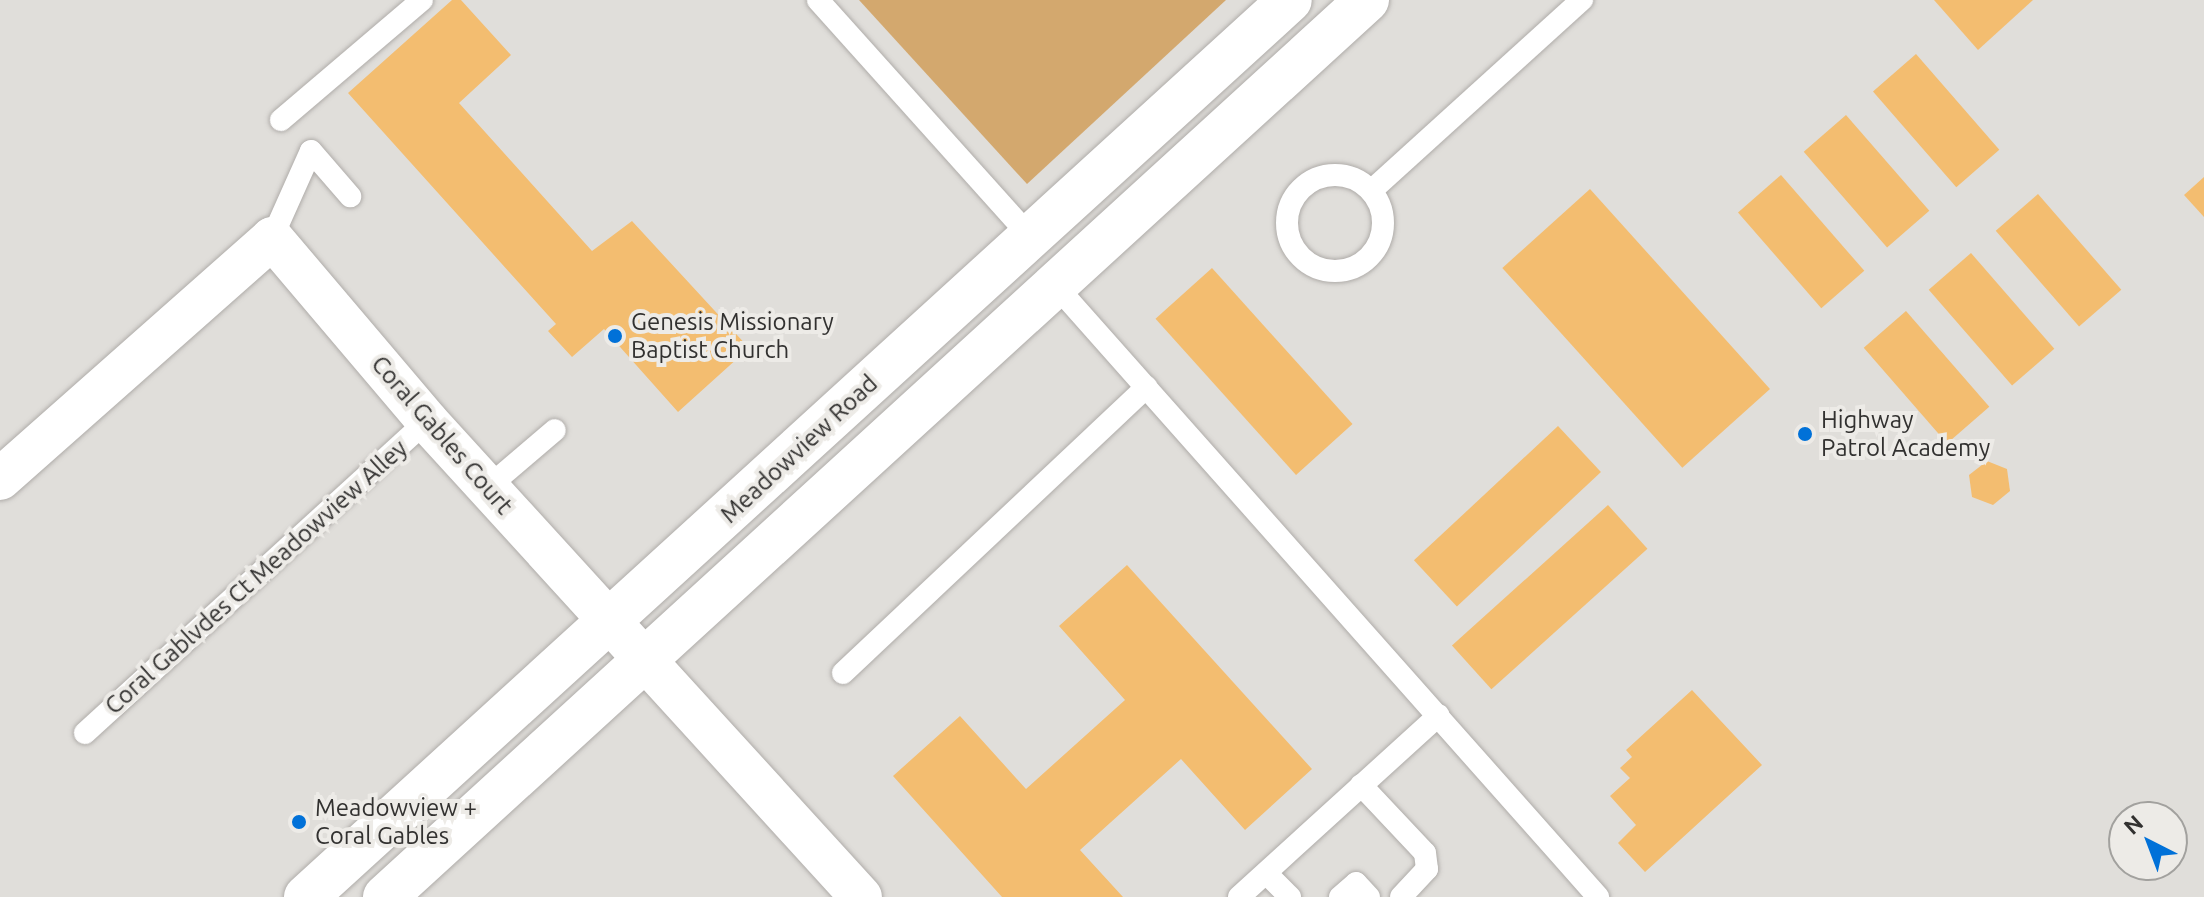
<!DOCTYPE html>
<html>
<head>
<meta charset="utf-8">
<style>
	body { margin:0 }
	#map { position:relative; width:2204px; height:897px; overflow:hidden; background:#e0deda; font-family:Ubuntu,sans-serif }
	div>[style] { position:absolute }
	.green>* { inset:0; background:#d3a86e }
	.building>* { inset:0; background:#f3bd70; transform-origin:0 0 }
	.roads { filter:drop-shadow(0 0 2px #afaca9) drop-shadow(0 0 2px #afaca9) }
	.service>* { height:22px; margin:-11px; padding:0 11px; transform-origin:11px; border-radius:11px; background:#fff }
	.service>.ring { margin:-11px; padding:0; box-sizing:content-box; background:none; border:22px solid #fff; border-radius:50% }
	.minor>* { height:42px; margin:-21px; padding:0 21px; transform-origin:21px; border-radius:21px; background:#fff }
	.secondary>* { height:44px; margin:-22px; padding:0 22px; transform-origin:22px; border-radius:22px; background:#fff }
	.dots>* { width:22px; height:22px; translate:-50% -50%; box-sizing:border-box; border:4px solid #edebe7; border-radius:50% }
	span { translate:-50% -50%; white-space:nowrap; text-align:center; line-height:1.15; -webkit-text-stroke:8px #edebe7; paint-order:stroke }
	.poi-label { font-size:24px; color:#323130 }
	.left { translate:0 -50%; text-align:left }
	.street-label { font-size:24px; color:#323130 }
	.north { position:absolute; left:2108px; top:801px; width:80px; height:80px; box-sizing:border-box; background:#edebe7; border:2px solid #a2a19e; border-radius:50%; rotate:318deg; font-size:22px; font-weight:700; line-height:32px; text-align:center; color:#323130 }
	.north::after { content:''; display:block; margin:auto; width:28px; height:36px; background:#0171d8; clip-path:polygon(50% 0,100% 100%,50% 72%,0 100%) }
</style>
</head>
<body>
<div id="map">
	<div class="green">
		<div style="clip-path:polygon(859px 0,1226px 0,1027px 184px)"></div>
	</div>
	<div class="building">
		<div style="clip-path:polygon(452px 0,461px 0,511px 55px,459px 103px,592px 251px,632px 221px,749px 348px,678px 412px,604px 329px,572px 357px,548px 331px,556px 324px,348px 93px)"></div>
		<div style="clip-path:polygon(1934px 0,2033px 0,1978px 50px)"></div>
		<div style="left:1916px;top:54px;width:127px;height:57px;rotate:49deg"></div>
		<div style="left:1846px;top:115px;width:127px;height:56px;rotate:49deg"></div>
		<div style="left:1781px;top:175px;width:127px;height:57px;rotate:49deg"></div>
		<div style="clip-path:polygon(2204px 177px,2204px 217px,2184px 195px)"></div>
		<div style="left:1590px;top:189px;width:269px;height:118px;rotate:48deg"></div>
		<div style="left:2038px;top:194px;width:127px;height:56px;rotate:49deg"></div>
		<div style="left:1971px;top:253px;width:127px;height:56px;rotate:49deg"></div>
		<div style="left:1212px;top:268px;width:210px;height:76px;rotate:48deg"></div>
		<div style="left:1906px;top:311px;width:127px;height:56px;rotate:49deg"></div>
		<div style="left:1558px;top:426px;width:63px;height:197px;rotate:47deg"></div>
		<div style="clip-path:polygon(1987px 461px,2007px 469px,2010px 491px,1993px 505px,1972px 497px,1969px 475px)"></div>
		<div style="left:1608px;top:505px;width:59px;height:210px;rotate:48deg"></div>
		<div style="clip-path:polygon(1127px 565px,1312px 769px,1245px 830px,1181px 759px,1080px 850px,1123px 897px,1002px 897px,893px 776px,960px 716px,1026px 789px,1125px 700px,1059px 626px)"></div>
		<div style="clip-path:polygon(1692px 690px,1762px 765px,1645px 872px,1618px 843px,1636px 825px,1610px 796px,1630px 778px,1620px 768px,1632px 757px,1626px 750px)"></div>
	</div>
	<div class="roads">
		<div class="service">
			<div style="left:818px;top:0;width:319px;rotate:48.1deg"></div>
			<div style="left:281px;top:120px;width:185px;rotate:-40.4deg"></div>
			<div class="ring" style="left:1287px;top:175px;width:74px;height:74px"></div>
			<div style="left:1371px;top:191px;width:285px;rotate:-42.2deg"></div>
			<div style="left:272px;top:238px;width:95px;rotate:-65.9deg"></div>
			<div style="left:311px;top:151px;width:60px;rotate:49.1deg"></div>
			<div style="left:1056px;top:286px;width:817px;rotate:48.42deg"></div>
			<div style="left:487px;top:488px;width:89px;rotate:-40.5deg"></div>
			<div style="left:843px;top:673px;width:417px;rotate:-43.3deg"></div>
			<div style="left:85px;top:733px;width:463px;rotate:-42.4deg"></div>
			<div style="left:1361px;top:785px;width:93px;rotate:46.7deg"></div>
			<div style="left:1425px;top:853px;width:16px;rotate:83deg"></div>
			<div style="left:1427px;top:869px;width:38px;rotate:133deg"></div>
			<div style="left:1266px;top:873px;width:34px;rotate:45deg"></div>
			<div style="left:1239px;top:897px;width:270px;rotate:-42.3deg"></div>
			<div style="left:1340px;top:897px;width:21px;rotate:-41deg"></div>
			<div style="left:1356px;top:883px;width:19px;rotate:47deg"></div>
		</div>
		<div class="minor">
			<div style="left:0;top:479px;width:363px;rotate:-41.5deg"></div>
			<div style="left:272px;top:238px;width:240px;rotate:49.7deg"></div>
			<div style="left:427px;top:421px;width:644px;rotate:47.64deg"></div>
		</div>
		<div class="secondary">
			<div style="left:306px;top:897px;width:1331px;rotate:-42.35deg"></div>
			<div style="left:385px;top:897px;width:1330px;rotate:-42.41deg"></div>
		</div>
	</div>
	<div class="dots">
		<div style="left:615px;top:336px;background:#0171d8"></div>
		<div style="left:1805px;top:434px;background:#0171d8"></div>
		<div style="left:299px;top:822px;background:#0171d8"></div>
	</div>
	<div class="poi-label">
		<span class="left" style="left:631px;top:336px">Genesis Missionary<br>Baptist Church</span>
		<span class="left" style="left:1821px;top:434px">Highway<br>Patrol Academy</span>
		<span class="left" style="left:315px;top:822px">Meadowview +<br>Coral Gables</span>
	</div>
	<div class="street-label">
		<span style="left:442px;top:435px;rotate:49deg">Coral Gables Court</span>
		<span style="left:799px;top:449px;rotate:-43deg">Meadowview Road</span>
		<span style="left:256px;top:577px;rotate:-42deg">Coral Gablvdes Ct Meadowview Alley</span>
	</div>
	<div class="north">N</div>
</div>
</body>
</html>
